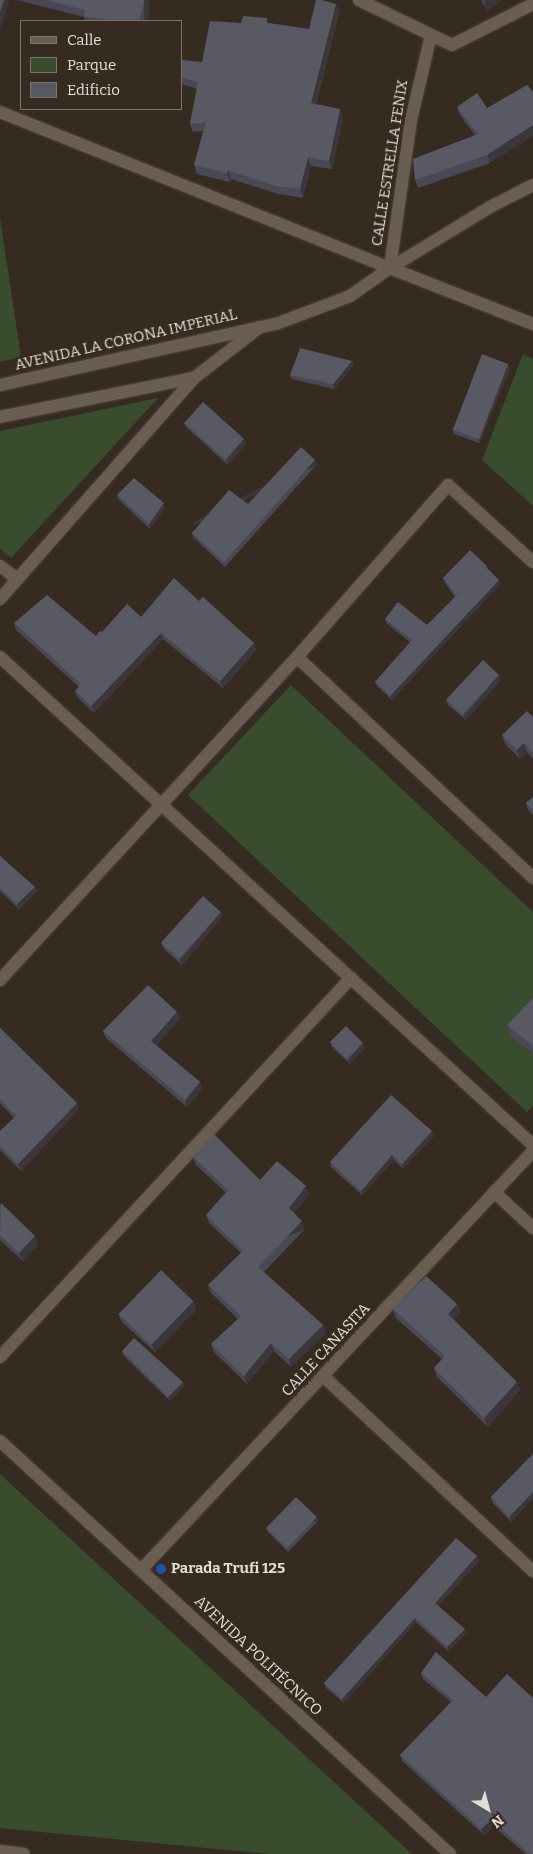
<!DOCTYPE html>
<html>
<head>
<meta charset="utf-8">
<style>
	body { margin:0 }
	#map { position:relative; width:533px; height:1854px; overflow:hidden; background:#362b21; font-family:Bitter,serif }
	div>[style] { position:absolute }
	.green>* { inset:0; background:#394c2e }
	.roads { filter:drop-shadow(0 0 1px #51483f) drop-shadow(0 0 1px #51483f) }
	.service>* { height:12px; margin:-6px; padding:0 6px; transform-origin:6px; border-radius:6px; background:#6a5d52 }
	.minor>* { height:12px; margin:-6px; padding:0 6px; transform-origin:6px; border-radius:6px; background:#6a5d52 }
	.tertiary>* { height:12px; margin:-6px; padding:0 6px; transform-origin:6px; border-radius:6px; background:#6a5d52 }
	.wall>* { inset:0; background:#494956 }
	.shaded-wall>* { inset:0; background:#3a363b; transform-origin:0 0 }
	.building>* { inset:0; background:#595963; transform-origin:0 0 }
	.dots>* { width:14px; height:14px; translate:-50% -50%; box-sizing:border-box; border:2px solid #362b21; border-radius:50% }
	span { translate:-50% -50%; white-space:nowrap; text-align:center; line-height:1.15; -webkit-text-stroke:4.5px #362b21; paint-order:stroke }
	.street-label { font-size:15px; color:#e4ddd6 }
	.poi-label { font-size:15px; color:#e4ddd6; font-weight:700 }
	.left { translate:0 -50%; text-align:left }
	.legend { position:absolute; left:20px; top:20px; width:162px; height:90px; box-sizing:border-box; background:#362b21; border:1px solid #7c7269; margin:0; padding:6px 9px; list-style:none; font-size:15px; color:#e4ddd6 }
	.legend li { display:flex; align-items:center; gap:10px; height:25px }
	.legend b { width:25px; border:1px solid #7c7269 }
	.north { position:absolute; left:463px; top:1784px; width:50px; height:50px; -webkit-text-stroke:4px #362b21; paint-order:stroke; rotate:143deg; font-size:14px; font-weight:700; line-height:20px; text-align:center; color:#e4ddd6 }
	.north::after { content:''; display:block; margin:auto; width:18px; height:22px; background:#e4ddd6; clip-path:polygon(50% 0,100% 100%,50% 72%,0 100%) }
</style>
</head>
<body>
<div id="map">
	<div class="green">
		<div style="clip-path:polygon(0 218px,21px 357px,0 362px)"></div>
		<div style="clip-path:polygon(523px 354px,533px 359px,533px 506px,482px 460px)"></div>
		<div style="clip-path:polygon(158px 398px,11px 558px,0 549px,0 431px)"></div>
		<div style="clip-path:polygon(291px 685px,533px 912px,533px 1106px,527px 1112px,188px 795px)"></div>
		<div style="clip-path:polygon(0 1474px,412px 1854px,270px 1854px,0 1828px)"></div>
	</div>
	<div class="roads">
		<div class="service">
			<div style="left:0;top:417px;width:198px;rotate:-11.4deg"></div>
			<div style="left:194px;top:378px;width:83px;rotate:-37.7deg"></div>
			<div style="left:0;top:566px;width:21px;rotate:37deg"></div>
		</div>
		<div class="minor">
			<div style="left:359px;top:0;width:103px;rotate:25.8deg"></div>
			<div style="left:452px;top:45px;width:91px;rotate:-26.8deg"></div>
			<div style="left:431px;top:35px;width:87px;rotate:103.2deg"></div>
			<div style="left:411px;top:120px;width:149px;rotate:98.1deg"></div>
			<div style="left:390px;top:268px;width:154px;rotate:21.4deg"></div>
			<div style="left:0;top:599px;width:294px;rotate:-48.7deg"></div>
			<div style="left:0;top:657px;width:723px;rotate:42.48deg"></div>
			<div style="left:297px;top:657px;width:323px;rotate:43.1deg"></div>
			<div style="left:0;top:980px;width:439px;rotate:-47.4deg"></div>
			<div style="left:297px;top:657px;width:229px;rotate:-48.7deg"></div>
			<div style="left:448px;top:485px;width:115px;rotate:42.2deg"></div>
			<div style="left:494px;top:1192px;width:53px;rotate:42.7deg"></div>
			<div style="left:0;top:1357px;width:517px;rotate:-47.2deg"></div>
			<div style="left:323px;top:1376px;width:287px;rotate:42.9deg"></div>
			<div style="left:141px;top:1570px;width:574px;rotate:-46.91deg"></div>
			<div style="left:0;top:1851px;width:24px;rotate:7deg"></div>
		</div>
		<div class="tertiary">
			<div style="left:0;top:112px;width:420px;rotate:21.8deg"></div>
			<div style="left:0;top:385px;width:283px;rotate:-12.5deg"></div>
			<div style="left:276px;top:324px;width:79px;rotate:-20.7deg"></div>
			<div style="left:350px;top:296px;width:49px;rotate:-35deg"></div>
			<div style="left:390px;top:268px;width:117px;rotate:-31.4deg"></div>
			<div style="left:490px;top:207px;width:48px;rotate:-27.1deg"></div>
			<div style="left:0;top:1441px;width:611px;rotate:42.55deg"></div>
		</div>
	</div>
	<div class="wall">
		<div style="clip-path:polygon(17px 0,149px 0,144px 21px,85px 21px,84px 17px)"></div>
		<div style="clip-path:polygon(481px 0,502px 0,487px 10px)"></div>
		<div style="clip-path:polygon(336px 4px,339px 13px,316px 104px,343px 118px,332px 169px,311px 166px,303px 198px,278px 194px,231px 179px,230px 182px,197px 174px,194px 165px,203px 131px,193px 132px,190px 124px,197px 89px,181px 84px,181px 60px,202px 62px,241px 23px,269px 23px,309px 29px)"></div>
		<div style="clip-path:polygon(457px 107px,487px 108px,490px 163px,418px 188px,415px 180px,475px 135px,460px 115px)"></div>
		<div style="clip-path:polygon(352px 361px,354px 365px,334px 389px,292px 379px,290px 375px)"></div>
		<div style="clip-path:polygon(510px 369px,479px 443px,454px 434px,452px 429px)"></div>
		<div style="clip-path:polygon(184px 423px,244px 439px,246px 444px,228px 465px,186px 427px)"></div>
		<div style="clip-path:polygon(317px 464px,225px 567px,193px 537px,192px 533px,248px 504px)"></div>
		<div style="clip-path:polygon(117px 495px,165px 508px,150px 529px,118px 499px)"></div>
		<div style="clip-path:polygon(489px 570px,500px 584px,392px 700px,377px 686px,375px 682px,410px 642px,386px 623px,385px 619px,427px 625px,455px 597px,445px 583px,443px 578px)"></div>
		<div style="clip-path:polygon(199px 601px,254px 643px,256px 650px,223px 688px,163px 639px,94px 713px,78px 698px,75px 691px,79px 687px,16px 630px,14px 623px,96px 636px,102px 632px,141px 617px)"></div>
		<div style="clip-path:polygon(501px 680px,466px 720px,448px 705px,446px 700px)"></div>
		<div style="clip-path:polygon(533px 717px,533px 758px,527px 752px,520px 759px,505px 744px,502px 735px)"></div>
		<div style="clip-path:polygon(533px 797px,533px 815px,528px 810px,526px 803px)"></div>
		<div style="clip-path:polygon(0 856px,35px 887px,37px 891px,19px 909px,0 891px)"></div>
		<div style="clip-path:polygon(221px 912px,222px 917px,182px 965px,164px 949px,162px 944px)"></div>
		<div style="clip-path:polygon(533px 998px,533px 1054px,511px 1036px,507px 1025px)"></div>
		<div style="clip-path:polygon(180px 1019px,156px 1045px,200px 1082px,202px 1089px,187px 1107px,106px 1038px,103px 1031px)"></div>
		<div style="clip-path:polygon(0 1028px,79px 1109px,21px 1171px,0 1150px,0 1131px,14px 1118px,0 1103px)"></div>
		<div style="clip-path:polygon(330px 1042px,365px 1048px,350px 1064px,332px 1047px)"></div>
		<div style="clip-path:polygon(432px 1131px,434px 1136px,403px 1169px,394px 1160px,362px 1195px,331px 1167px,330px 1162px)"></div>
		<div style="clip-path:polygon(193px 1157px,260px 1180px,309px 1194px,294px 1213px,305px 1229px,264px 1272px,323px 1325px,326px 1333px,291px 1367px,274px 1351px,247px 1384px,214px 1352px,211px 1344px,238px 1319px,211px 1293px,208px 1285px,241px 1253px,209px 1223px,206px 1215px,226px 1193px,196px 1165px)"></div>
		<div style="clip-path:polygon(0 1204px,38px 1245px,23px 1261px,0 1240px)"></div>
		<div style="clip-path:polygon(193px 1301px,196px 1310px,155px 1352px,121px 1321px,118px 1313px)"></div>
		<div style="clip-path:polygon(457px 1304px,460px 1313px,454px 1320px,520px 1390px,488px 1427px,437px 1377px,434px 1368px,442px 1359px,396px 1318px,393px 1309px)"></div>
		<div style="clip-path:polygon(122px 1351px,184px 1386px,170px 1401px,124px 1356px)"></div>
		<div style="clip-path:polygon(533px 1454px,533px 1498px,511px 1522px,492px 1502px,491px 1497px)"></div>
		<div style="clip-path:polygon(317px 1517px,318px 1521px,288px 1552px,268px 1532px,266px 1528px)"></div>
		<div style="clip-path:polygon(479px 1561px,438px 1606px,466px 1633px,448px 1651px,416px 1622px,344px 1703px,326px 1688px,324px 1683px)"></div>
		<div style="clip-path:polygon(436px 1652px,533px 1854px,526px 1854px,493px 1826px,484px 1835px,402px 1761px,400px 1755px,451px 1702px,423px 1679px,421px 1673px)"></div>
	</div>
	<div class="shaded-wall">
		<div style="clip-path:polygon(4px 0,8px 0,9px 3px,0 29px,0 12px)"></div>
		<div style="left:144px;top:0;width:5px;height:22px"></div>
		<div style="clip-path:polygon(486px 0,502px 0,487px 10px,484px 1px)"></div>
		<div style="clip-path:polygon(336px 4px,339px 13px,314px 111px,311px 103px)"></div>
		<div style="clip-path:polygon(340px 109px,343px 118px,332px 169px,329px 161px)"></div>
		<div style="clip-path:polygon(533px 125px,533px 136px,490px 163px,487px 155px)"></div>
		<div style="clip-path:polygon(308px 157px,311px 166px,303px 198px,300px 189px)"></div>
		<div style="clip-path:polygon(228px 170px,231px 179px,230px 182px,227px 173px)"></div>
		<div style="clip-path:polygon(352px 361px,354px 365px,334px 389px,333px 384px)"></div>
		<div style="clip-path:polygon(508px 364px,510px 369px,479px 443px,478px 439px)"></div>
		<div style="clip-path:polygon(244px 439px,246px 444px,228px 465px,226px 460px)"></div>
		<div style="left:315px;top:460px;width:4px;height:137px;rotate:63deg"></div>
		<div style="clip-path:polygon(164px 503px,165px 508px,150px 529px,149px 524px)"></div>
		<div style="clip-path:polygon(499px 580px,500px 584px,392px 700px,390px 696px)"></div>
		<div style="clip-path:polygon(161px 633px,163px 639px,94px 713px,91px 706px)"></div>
		<div style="clip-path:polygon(254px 643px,256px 650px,223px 688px,220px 681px)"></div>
		<div style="clip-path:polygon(499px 675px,501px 680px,466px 720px,464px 716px)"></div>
		<div style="clip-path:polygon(524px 743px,527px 752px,520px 759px,517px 750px)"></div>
		<div style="clip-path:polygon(35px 887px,37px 891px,19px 909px,17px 904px)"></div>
		<div style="clip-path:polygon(221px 912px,222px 917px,182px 965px,180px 960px)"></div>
		<div style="clip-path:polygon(177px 1012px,180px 1019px,154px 1048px,151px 1041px)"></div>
		<div style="clip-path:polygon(363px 1043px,365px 1048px,350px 1064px,348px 1060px)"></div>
		<div style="clip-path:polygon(200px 1082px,202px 1089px,187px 1107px,185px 1100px)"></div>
		<div style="clip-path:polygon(77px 1103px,79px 1109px,21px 1171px,18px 1164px)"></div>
		<div style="clip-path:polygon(432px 1131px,434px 1136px,403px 1169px,402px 1164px)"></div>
		<div style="clip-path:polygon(392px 1155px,394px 1160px,362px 1195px,361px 1191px)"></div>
		<div style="clip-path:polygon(306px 1186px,309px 1194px,291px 1216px,289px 1208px)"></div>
		<div style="left:302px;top:1221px;width:9px;height:64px;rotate:69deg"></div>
		<div style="clip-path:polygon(35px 1236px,38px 1245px,23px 1261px,19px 1253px)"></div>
		<div style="clip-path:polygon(193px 1301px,196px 1310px,155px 1352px,152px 1344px)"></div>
		<div style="clip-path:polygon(457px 1304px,460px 1313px,451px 1323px,448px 1314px)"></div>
		<div style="clip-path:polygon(323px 1325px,326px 1333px,291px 1367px,289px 1359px)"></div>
		<div style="clip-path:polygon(271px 1343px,274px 1351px,247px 1384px,244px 1376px)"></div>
		<div style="clip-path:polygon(183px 1382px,184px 1386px,170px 1401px,168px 1397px)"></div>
		<div style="clip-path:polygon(517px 1382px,520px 1390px,488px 1427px,484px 1418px)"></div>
		<div style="clip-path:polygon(533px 1492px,533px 1498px,511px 1522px,509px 1517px)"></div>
		<div style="left:317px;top:1517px;width:4px;height:43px;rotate:76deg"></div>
		<div style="clip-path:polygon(477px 1556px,479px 1561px,436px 1608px,435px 1603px)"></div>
		<div style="clip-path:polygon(415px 1618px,416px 1622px,344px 1703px,342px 1699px)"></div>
		<div style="clip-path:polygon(465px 1629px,466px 1633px,448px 1651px,447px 1647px)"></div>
		<div style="clip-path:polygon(491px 1820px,493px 1826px,484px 1835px,481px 1829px)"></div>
	</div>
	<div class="building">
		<div style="clip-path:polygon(0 0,4px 0,0 12px)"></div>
		<div style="clip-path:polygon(47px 0,144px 0,139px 21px,114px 21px,115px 20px,84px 17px,85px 10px)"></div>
		<div style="clip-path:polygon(316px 0,322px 0,336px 4px,311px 103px,340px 109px,329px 161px,308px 157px,300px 189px,275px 186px,228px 170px,227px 173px,194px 165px,206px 122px,190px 124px,198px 82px,181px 77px,181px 60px,202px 62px,210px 21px,241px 23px,243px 16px,267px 18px,267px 23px,309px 29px)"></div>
		<div style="clip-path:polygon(527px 85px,533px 92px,533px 125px,487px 155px,415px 180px,413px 159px,478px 134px,457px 107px,477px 93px,487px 108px)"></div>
		<div style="clip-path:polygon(300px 348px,352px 361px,333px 384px,290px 375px)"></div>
		<div style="left:482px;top:354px;width:28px;height:81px;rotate:21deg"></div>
		<div style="left:203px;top:402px;width:55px;height:28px;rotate:42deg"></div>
		<div style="clip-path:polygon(301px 447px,315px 460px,224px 562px,192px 533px,229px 490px,248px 504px)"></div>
		<div style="clip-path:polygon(134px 478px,164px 503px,149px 524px,117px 495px)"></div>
		<div style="clip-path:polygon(470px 550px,487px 566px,486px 567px,499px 580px,390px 696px,375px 682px,412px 640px,385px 619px,398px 602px,427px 625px,470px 582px,456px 595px,443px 578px)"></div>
		<div style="clip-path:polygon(174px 578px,199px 601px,203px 597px,254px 643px,220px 681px,161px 633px,91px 706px,75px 691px,81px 684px,14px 623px,47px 595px,96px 636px,100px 631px,102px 632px,127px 604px,141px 617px)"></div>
		<div style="left:483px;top:660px;width:22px;height:54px;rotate:43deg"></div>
		<div style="clip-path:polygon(527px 711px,533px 717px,533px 753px,524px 743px,517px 750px,502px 735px)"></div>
		<div style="clip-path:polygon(533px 797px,533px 810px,526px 803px)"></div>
		<div style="clip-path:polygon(0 856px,35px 887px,17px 904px,0 888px)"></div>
		<div style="left:203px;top:896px;width:24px;height:63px;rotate:42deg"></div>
		<div style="clip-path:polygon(148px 985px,177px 1012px,151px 1041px,200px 1082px,185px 1100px,103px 1031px)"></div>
		<div style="clip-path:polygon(533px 998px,533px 1046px,507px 1025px)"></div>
		<div style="left:346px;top:1026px;width:24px;height:23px;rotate:45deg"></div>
		<div style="clip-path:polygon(0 1028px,77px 1103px,18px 1164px,0 1146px,0 1131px,16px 1116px,0 1099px)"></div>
		<div style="clip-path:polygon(391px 1095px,432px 1131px,402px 1164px,392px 1155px,361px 1191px,330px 1162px)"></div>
		<div style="clip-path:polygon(214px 1134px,260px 1180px,277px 1161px,306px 1186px,289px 1208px,302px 1221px,258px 1267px,323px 1325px,289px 1359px,271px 1343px,244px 1376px,211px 1344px,241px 1316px,208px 1285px,243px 1251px,206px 1215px,228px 1190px,193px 1157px)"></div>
		<div style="clip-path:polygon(1px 1203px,35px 1236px,19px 1253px,0 1235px)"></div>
		<div style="left:161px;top:1270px;width:45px;height:61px;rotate:44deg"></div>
		<div style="clip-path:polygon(426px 1276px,457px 1304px,448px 1314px,517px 1382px,484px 1418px,434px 1368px,445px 1356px,393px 1309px)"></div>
		<div style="clip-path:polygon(134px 1338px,183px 1382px,168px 1397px,122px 1351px)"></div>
		<div style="clip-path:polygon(533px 1454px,533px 1492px,509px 1517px,491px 1497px)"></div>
		<div style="left:296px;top:1497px;width:29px;height:43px;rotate:44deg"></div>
		<div style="clip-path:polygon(456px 1538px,477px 1556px,435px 1603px,465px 1629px,447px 1647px,415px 1618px,342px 1699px,324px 1683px)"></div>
		<div style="clip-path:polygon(436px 1652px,486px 1697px,507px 1674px,533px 1698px,533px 1854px,530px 1854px,491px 1820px,481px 1829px,400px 1755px,453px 1700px,421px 1673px)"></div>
	</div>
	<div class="dots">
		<div style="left:161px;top:1569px;background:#1a4fb4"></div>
	</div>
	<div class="street-label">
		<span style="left:390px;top:163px;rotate:-81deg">CALLE ESTRELLA FENIX</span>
		<span style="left:126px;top:340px;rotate:-13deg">AVENIDA LA CORONA IMPERIAL</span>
		<span style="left:326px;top:1350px;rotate:-47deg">CALLE CANASITA</span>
		<span style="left:258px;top:1656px;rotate:43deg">AVENIDA POLITÉCNICO</span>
	</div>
	<div class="poi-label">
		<span class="left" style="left:171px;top:1569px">Parada Trufi 125</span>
	</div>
	<ul class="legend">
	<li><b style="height:6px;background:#6a5d52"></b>Calle</li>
	<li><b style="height:14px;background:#394c2e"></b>Parque</li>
	<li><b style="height:14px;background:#595963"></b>Edificio</li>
	</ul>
	<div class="north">N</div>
</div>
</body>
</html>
